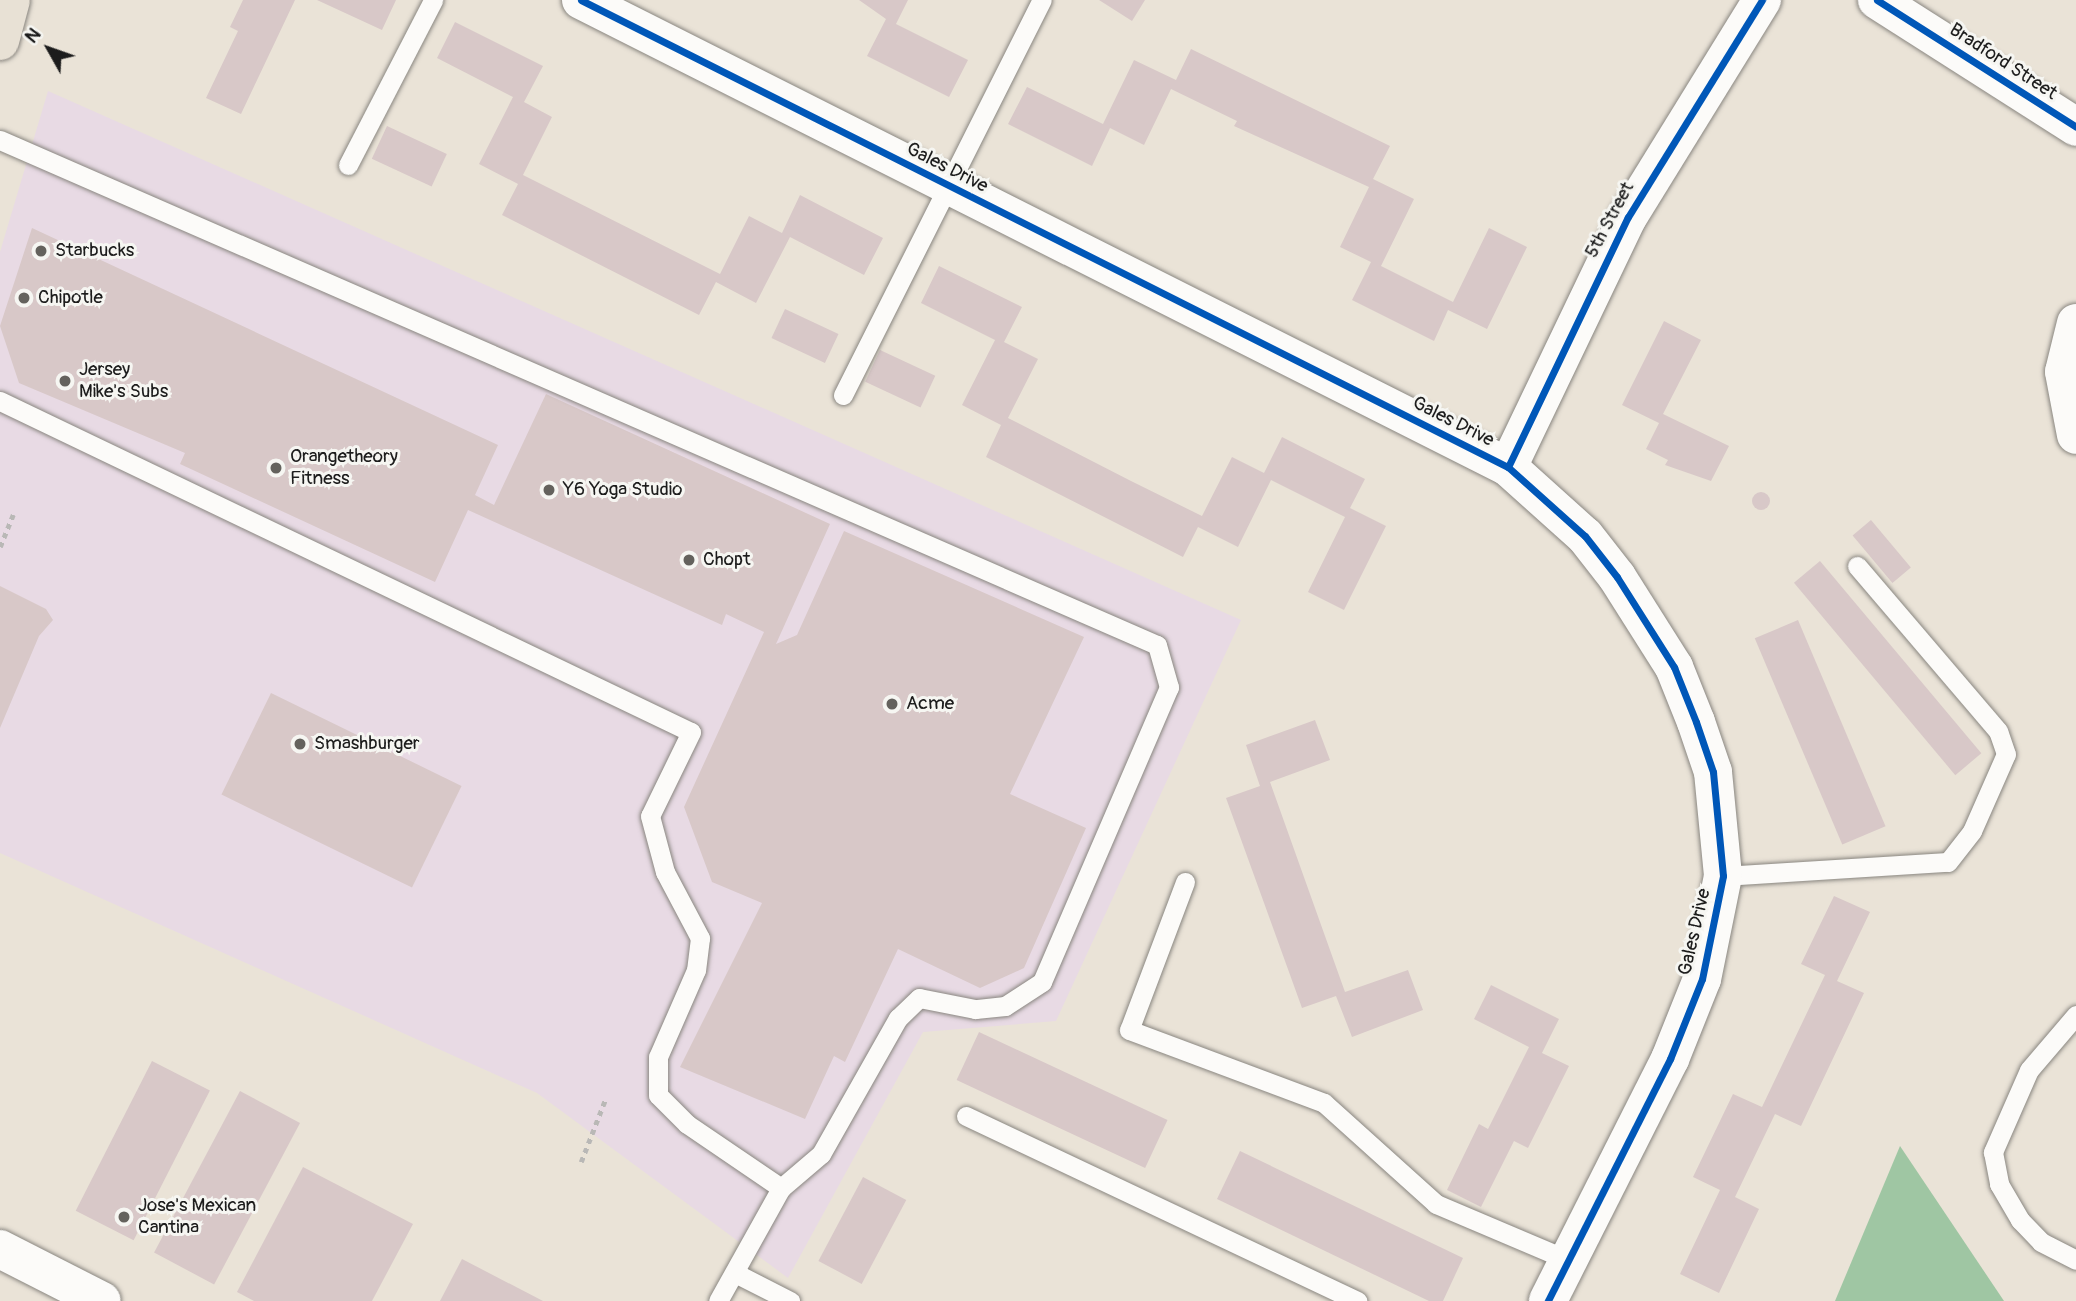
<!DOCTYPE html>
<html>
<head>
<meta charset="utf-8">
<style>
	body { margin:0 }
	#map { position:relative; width:2076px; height:1301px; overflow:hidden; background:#eae3d7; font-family:Pangolin,sans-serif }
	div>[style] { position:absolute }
	.built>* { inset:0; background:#e8dae4 }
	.forest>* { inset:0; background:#9fc6a3 }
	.building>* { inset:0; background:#d8c8c8; transform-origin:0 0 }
	.round { border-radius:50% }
	.path>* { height:4.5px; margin-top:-2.25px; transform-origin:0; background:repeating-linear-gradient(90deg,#b9b8b6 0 5px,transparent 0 10px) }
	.roads { filter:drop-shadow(0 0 2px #898680) drop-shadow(0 0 2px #898680) }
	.service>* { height:19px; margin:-9.5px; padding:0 9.5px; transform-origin:9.5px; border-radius:9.5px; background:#fcfbf9 }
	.minor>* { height:38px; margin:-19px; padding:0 19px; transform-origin:19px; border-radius:19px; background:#fcfbf9 }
	.tertiary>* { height:38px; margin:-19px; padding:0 19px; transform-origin:19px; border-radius:19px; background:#fcfbf9 }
	.primary>* { height:38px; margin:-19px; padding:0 19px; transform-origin:19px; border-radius:19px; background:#e8e1d5 }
	.cycleway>* { height:7px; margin:-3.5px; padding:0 3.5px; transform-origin:3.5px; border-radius:3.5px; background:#0057b8 }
	.dots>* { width:19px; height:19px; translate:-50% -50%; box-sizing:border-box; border:4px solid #f6f6f2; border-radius:50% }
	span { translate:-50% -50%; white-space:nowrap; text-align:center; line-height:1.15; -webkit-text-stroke:6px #f6f6f2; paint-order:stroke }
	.street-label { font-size:19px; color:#1c1c1c }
	.poi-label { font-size:19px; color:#1c1c1c }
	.left { translate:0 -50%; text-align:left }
	.north { position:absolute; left:14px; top:14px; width:70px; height:70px; -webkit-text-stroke:5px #f6f6f2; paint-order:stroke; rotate:310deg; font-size:19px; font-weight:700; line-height:28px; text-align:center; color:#1c1c1c }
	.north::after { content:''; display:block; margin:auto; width:24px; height:32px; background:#1c1c1c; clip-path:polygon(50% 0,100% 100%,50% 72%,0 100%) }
</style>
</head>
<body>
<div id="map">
	<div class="built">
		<div style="clip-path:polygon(48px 91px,1241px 620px,1056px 1021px,923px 1032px,788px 1278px,537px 1093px,0 853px,0 252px)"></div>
	</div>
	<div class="forest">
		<div style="clip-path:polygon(1900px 1146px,2004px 1301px,1835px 1301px)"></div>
	</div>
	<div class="building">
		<div style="clip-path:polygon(243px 0,295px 0,241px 114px,206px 98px,238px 31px,230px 27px)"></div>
		<div style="clip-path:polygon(317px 0,396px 0,382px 30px)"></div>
		<div style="clip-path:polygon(859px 0,908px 0,896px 24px,968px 60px,949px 97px,867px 56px,886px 19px)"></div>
		<div style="clip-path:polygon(1099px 0,1145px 0,1132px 21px)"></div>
		<div style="clip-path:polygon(455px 22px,543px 66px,524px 102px,552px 117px,523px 175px,720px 274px,749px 216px,782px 233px,800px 195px,883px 238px,864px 275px,790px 237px,756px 303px,716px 282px,699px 315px,502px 215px,518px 184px,479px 164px,513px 97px,437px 58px)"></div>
		<div style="clip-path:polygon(1191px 49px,1390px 146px,1373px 179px,1414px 199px,1381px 266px,1453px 302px,1489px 228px,1527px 247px,1487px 329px,1448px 310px,1434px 341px,1352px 300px,1371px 262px,1340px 247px,1369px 187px,1234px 126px,1237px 121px,1171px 89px,1144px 145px,1110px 128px,1092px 166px,1008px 124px,1027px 87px,1103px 124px,1134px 60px,1176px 80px)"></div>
		<div style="left:387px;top:126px;width:66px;height:36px;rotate:25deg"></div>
		<div style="clip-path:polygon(32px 228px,498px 445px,475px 495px,494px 505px,546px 394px,830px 524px,776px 644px,797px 635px,844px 531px,1084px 637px,1010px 794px,1086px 828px,1024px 968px,980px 988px,898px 949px,845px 1062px,834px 1056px,805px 1119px,680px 1067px,762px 903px,712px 882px,684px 807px,764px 632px,726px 614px,722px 625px,468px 510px,435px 582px,180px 464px,185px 453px,19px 383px,0 326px)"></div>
		<div style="clip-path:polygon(939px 266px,1022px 307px,1004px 342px,1038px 359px,1008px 418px,1131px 481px,1202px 516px,1232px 457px,1264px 473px,1282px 437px,1365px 479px,1350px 508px,1386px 526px,1344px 610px,1308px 592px,1345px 517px,1271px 480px,1238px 547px,1198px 527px,1183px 557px,986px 457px,1001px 425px,962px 405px,995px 340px,921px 303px)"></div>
		<div style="left:785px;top:309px;width:59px;height:32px;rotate:25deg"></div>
		<div style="clip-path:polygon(1664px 321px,1701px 340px,1663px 414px,1729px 446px,1711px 481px,1665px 465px,1668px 460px,1646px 449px,1659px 423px,1622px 405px)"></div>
		<div style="left:880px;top:350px;width:61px;height:35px;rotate:25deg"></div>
		<div class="round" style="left:1752px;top:492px;width:18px;height:18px"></div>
		<div style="left:1871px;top:520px;width:62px;height:24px;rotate:50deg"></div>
		<div style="left:1820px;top:561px;width:251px;height:34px;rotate:50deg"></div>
		<div style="clip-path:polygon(0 586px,46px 609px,53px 620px,39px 636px,0 728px)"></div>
		<div style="left:1798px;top:620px;width:224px;height:47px;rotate:67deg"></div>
		<div style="left:271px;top:693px;width:212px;height:113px;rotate:26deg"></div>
		<div style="clip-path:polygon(1315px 720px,1330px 760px,1270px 782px,1345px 992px,1408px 970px,1423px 1010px,1352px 1037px,1336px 996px,1302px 1008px,1226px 798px,1260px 786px,1246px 745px)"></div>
		<div style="clip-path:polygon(1834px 896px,1870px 912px,1837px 981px,1864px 993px,1801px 1126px,1775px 1114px,1735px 1197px,1759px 1209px,1719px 1293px,1680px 1274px,1720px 1190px,1693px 1177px,1733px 1094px,1762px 1107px,1825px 975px,1801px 964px)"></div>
		<div style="clip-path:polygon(1491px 985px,1559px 1019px,1542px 1053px,1569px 1066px,1528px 1148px,1514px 1141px,1481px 1207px,1447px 1190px,1479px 1124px,1488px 1129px,1529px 1047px,1474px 1019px)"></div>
		<div style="left:979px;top:1032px;width:208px;height:53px;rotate:25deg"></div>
		<div style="left:152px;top:1061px;width:65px;height:168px;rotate:27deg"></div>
		<div style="left:240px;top:1091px;width:68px;height:183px;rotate:28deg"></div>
		<div style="clip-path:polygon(1240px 1151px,1463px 1258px,1443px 1301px,1429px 1301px,1217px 1199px)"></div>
		<div style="clip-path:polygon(303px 1167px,413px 1224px,372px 1301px,254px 1301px,237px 1292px)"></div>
		<div style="left:863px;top:1177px;width:49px;height:95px;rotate:28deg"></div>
		<div style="clip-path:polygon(462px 1259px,543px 1301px,440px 1301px)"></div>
	</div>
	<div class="path">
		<div style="left:0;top:547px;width:35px;rotate:-68deg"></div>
		<div style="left:581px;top:1162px;width:66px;rotate:-68.8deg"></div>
	</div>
	<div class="roads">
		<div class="service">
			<div style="left:0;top:140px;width:1262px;rotate:23.58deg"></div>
			<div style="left:1157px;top:645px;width:44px;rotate:74.1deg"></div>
			<div style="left:1169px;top:687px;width:321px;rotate:113.3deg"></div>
			<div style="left:1042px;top:982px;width:44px;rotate:147deg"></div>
			<div style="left:1005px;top:1006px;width:30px;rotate:174deg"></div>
			<div style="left:975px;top:1009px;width:57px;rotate:-168.9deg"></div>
			<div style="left:919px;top:998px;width:29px;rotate:136deg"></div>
			<div style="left:898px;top:1018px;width:156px;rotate:119.5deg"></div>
			<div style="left:821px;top:1154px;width:52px;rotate:139.6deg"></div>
			<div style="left:348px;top:165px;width:186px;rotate:-62.7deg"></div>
			<div style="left:843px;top:395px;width:442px;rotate:-63.3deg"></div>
			<div style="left:0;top:401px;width:766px;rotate:25.6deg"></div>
			<div style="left:691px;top:732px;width:93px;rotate:116deg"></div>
			<div style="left:650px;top:816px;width:58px;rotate:75deg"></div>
			<div style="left:665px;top:872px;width:75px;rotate:62.1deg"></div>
			<div style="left:700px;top:938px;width:32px;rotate:97deg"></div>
			<div style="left:696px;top:970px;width:95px;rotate:113.6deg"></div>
			<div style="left:658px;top:1057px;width:38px;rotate:90deg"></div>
			<div style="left:658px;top:1095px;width:41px;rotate:45deg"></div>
			<div style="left:687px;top:1124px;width:114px;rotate:34.2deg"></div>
			<div style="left:781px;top:1188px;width:129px;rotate:119.1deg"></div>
			<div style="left:1723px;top:876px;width:225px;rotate:-3.6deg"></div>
			<div style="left:1948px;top:862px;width:39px;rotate:-52deg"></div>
			<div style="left:1972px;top:831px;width:84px;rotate:-66.2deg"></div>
			<div style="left:2006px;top:754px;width:24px;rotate:-109deg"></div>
			<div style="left:1998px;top:731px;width:217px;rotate:-130.5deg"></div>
			<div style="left:1185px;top:882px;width:158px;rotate:110.7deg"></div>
			<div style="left:1129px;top:1030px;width:208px;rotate:20.5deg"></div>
			<div style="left:1324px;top:1103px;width:151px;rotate:42deg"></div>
			<div style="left:1436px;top:1204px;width:143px;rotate:23deg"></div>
			<div style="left:2076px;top:1015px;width:72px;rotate:130.5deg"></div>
			<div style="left:2029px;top:1070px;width:90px;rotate:113.7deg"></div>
			<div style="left:1993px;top:1152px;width:33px;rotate:79deg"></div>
			<div style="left:1999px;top:1184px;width:42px;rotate:59.7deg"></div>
			<div style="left:2020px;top:1220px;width:30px;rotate:46deg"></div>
			<div style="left:2041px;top:1242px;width:39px;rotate:27deg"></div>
			<div style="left:966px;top:1116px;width:433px;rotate:25.3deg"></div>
			<div style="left:735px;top:1273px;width:62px;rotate:27deg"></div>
		</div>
		<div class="minor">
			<div style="left:581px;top:0;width:1038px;rotate:26.74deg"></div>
			<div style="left:1508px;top:467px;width:103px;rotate:41.9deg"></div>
			<div style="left:1585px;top:536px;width:52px;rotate:52deg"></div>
			<div style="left:1617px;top:577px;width:107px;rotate:57.7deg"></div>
			<div style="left:1674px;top:667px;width:59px;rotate:68.2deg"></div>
			<div style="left:1696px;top:722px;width:53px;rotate:71.2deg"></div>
			<div style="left:1713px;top:772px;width:104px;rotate:84.5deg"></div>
			<div style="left:1723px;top:876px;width:105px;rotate:101.5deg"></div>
			<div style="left:1702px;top:979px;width:86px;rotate:111.8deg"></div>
			<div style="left:1670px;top:1059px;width:271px;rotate:116.8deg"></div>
			<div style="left:1877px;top:0;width:236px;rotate:32.5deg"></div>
			<div style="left:2076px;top:323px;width:50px;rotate:103.8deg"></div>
			<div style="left:2064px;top:372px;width:64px;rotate:79.2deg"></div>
			<div style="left:1508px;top:467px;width:277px;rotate:-64.4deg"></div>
			<div style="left:1628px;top:217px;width:255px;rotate:-58.3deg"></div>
		</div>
		<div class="tertiary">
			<div style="left:0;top:1249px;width:114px;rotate:27deg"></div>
		</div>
		<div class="primary">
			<div style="left:0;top:41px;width:42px;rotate:-75deg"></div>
		</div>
	</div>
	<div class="cycleway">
		<div style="left:581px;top:0;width:1038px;rotate:26.74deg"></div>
		<div style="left:1508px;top:467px;width:103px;rotate:41.9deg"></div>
		<div style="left:1585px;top:536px;width:52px;rotate:52deg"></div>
		<div style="left:1617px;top:577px;width:107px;rotate:57.7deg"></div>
		<div style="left:1674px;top:667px;width:59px;rotate:68.2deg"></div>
		<div style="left:1696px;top:722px;width:53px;rotate:71.2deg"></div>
		<div style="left:1713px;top:772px;width:104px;rotate:84.5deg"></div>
		<div style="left:1723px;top:876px;width:105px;rotate:101.5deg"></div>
		<div style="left:1702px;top:979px;width:86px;rotate:111.8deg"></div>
		<div style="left:1670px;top:1059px;width:271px;rotate:116.8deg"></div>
		<div style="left:1877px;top:0;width:236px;rotate:32.5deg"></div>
		<div style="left:1508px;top:467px;width:277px;rotate:-64.4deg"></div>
		<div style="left:1628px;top:217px;width:255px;rotate:-58.3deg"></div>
	</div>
	<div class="dots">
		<div style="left:41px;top:251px;background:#64625d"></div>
		<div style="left:24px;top:298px;background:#64625d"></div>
		<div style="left:65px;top:381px;background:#64625d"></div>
		<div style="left:276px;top:468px;background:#64625d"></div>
		<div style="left:549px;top:490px;background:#64625d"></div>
		<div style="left:689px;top:560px;background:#64625d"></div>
		<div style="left:892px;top:704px;background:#64625d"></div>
		<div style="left:300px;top:744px;background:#64625d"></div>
		<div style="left:124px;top:1217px;background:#64625d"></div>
	</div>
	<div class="street-label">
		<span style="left:2003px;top:62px;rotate:33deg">Bradford Street</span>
		<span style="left:947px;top:168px;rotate:27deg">Gales Drive</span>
		<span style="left:1610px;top:220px;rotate:-62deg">5th Street</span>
		<span style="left:1453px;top:422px;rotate:27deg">Gales Drive</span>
		<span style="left:1695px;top:932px;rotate:-77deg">Gales Drive</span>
	</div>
	<div class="poi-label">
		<span class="left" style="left:55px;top:251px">Starbucks</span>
		<span class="left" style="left:38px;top:298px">Chipotle</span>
		<span class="left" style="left:79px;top:381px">Jersey<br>Mike's Subs</span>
		<span class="left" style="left:290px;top:468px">Orangetheory<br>Fitness</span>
		<span class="left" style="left:563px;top:490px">Y6 Yoga Studio</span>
		<span class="left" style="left:703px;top:560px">Chopt</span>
		<span class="left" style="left:906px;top:704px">Acme</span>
		<span class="left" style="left:314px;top:744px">Smashburger</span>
		<span class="left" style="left:138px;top:1217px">Jose's Mexican<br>Cantina</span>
	</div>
	<div class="north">N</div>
</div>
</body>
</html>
